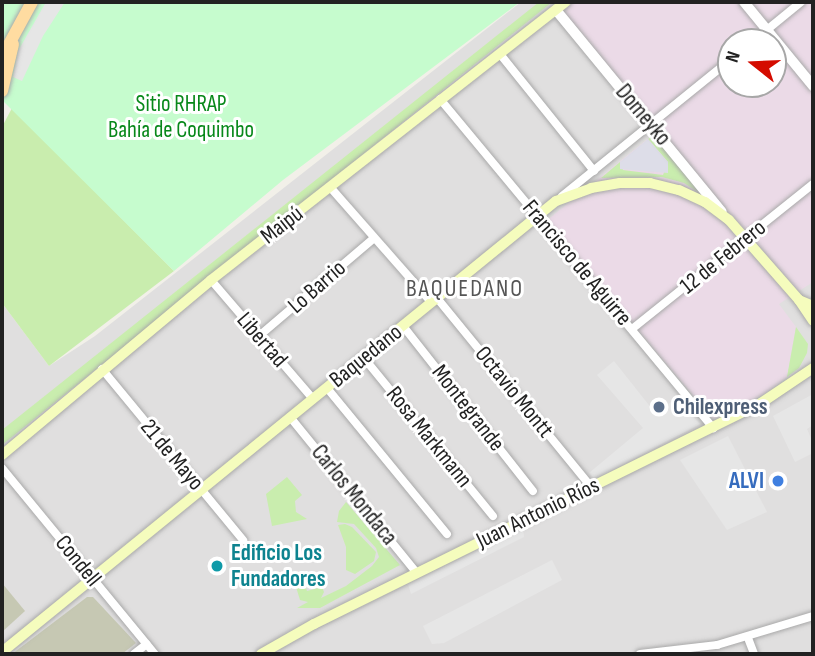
<!DOCTYPE html>
<html>
<head>
<meta charset="utf-8">
<style>
	body { margin:0 }
	#map { position:relative; width:815px; height:656px; overflow:hidden; background:#f2f0e9; font-family:"Sofia Sans Condensed",sans-serif }
	div>[style] { position:absolute }
	.residential>* { inset:0; background:#e0dfdf }
	.industrial>* { inset:0; background:#ebdae7 }
	.construction>* { inset:0; background:#c6c8b3 }
	.grass>* { inset:0; background:#c9edae }
	.park>* { inset:0; background:#c6fcce }
	.parking>* { inset:0; background:#e6e6e6 }
	.plaza>* { inset:0; background:#dddde8 }
	.roads { filter:drop-shadow(0 0 2px #a9a9a9) drop-shadow(0 0 2px #a9a9a9) }
	.minor>* { height:8px; margin:-4px; padding:0 4px; transform-origin:4px; border-radius:4px; background:#fff }
	.tertiary>* { height:10px; margin:-5px; padding:0 5px; transform-origin:5px; border-radius:5px; background:#fff }
	.secondary>* { height:10px; margin:-5px; padding:0 5px; transform-origin:5px; border-radius:5px; background:#f5fcbd }
	.primary>* { height:12px; margin:-6px; padding:0 6px; transform-origin:6px; border-radius:6px; background:#ffdca1 }
	.dots>* { width:19px; height:19px; translate:-50% -50%; box-sizing:border-box; border:4px solid #fff; border-radius:50% }
	span { translate:-50% -50%; white-space:nowrap; text-align:center; line-height:1.15; -webkit-text-stroke:6px #fff; paint-order:stroke }
	.park-label { font-size:23px; color:#08881a }
	.street-label { font-size:23px; color:#222 }
	.service-label { font-size:23px; color:#4e5e75; font-weight:700 }
	.left { translate:0 -50%; text-align:left }
	.shop-label { font-size:23px; color:#366cbe; font-weight:700 }
	.right { translate:-100% -50%; text-align:right }
	.culture-label { font-size:23px; color:#0d838f; font-weight:700 }
	.neighbourhood-label { font-size:24px; color:#555; letter-spacing:2px }
	.frame { position:absolute; inset:0; border:4px solid #222; pointer-events:none }
	.north { position:absolute; left:717px; top:28px; width:70px; height:70px; box-sizing:border-box; background:#fff; border:2px solid #a7a7a7; border-radius:50%; rotate:288deg; font-size:19px; font-weight:700; line-height:28px; text-align:center; color:#222 }
	.north::after { content:''; display:block; margin:auto; width:24px; height:32px; background:#d40c00; clip-path:polygon(50% 0,100% 100%,50% 72%,0 100%) }
</style>
</head>
<body>
<div id="map">
	<div class="residential">
		<div style="clip-path:polygon(evenodd,521px 2px,813px 2px,813px 654px,2px 654px,2px 303px,49px 366px,95px 336px,521px 2px,731px 42px,773px 42px,773px 84px,731px 84px,731px 42px)"></div>
	</div>
	<div class="industrial">
		<div style="clip-path:polygon(evenodd,555px 2px,813px 2px,813px 282px,779px 304px,796px 327px,787px 377px,765px 394px,713px 419px,546px 221px,660px 129px,555px 2px,731px 42px,773px 42px,773px 84px,731px 84px,731px 42px)"></div>
	</div>
	<div class="construction">
		<div style="clip-path:polygon(2px 583px,25px 611px,2px 632px)"></div>
		<div style="clip-path:polygon(87px 597px,93px 597px,136px 643px,122px 654px,12px 654px)"></div>
	</div>
	<div class="grass">
		<div style="clip-path:polygon(539px 2px,552px 2px,2px 445px,2px 430px)"></div>
		<div style="clip-path:polygon(12px 108px,174px 271px,49px 366px,2px 303px,2px 127px)"></div>
		<div style="clip-path:polygon(653px 135px,701px 194px,684px 183px,662px 177px,601px 178px,620px 162px,623px 170px,663px 175px,668px 162px,648px 139px)"></div>
		<div style="clip-path:polygon(796px 327px,808px 344px,807px 353px,799px 368px,787px 377px)"></div>
		<div style="clip-path:polygon(287px 477px,302px 495px,295px 501px,296px 512px,307px 519px,272px 526px,266px 494px)"></div>
		<div style="clip-path:polygon(346px 502px,400px 565px,320px 608px,297px 608px,308px 602px,300px 600px,296px 587px,305px 585px,307px 591px,322px 587px,324px 592px,321px 598px,346px 586px,372px 566px,379px 557px,376px 548px,354px 524px,337px 522px,339px 511px)"></div>
		<div style="clip-path:polygon(345px 524px,352px 527px,376px 552px,374px 561px,355px 574px,346px 570px,346px 547px,338px 525px)"></div>
	</div>
	<div class="park">
		<div style="clip-path:polygon(2px 2px,520px 2px,283px 180px,174px 271px,2px 100px)"></div>
	</div>
	<div class="parking">
		<div style="clip-path:polygon(46px 2px,65px 2px,43px 36px,22px 81px,13px 77px,18px 51px)"></div>
		<div style="clip-path:polygon(614px 361px,656px 414px,676px 398px,700px 424px,595px 479px,589px 473px,643px 428px,597px 375px)"></div>
		<div style="clip-path:polygon(813px 394px,813px 425px,807px 429px,813px 443px,813px 453px,795px 462px,773px 416px)"></div>
		<div style="clip-path:polygon(728px 436px,767px 512px,727px 530px,680px 460px)"></div>
		<div style="clip-path:polygon(523px 528px,524px 537px,411px 594px,408px 584px)"></div>
		<div style="clip-path:polygon(552px 560px,562px 580px,444px 643px,432px 644px,423px 626px)"></div>
	</div>
	<div class="plaza">
		<div style="clip-path:polygon(648px 139px,668px 162px,668px 173px,620px 169px,620px 162px)"></div>
	</div>
	<div class="roads">
		<div class="minor">
			<div style="left:752px;top:42px;width:63px;rotate:-39.2deg"></div>
			<div style="left:500px;top:54px;width:150px;rotate:51.2deg"></div>
			<div style="left:440px;top:99px;width:428px;rotate:50.3deg"></div>
			<div style="left:330px;top:187px;width:154px;rotate:48.7deg"></div>
			<div style="left:562px;top:196px;width:218px;rotate:-39deg"></div>
			<div style="left:211px;top:280px;width:157px;rotate:49.4deg"></div>
			<div style="left:437px;top:298px;width:244px;rotate:50.8deg"></div>
			<div style="left:403px;top:326px;width:210px;rotate:51.8deg"></div>
			<div style="left:632px;top:329px;width:232px;rotate:-38.7deg"></div>
			<div style="left:259px;top:336px;width:151px;rotate:-40.4deg"></div>
			<div style="left:364px;top:358px;width:204px;rotate:50.8deg"></div>
			<div style="left:102px;top:369px;width:222px;rotate:50.5deg"></div>
			<div style="left:327px;top:388px;width:189px;rotate:50.6deg"></div>
			<div style="left:290px;top:417px;width:201px;rotate:50.9deg"></div>
			<div style="left:2px;top:468px;width:241px;rotate:50.6deg"></div>
			<div style="left:748px;top:638px;width:17px;rotate:69deg"></div>
			<div style="left:134px;top:654px;width:16px;rotate:-38deg"></div>
			<div style="left:640px;top:654px;width:78px;rotate:-6.7deg"></div>
			<div style="left:717px;top:645px;width:100px;rotate:-16.8deg"></div>
		</div>
		<div class="tertiary">
			<div style="left:744px;top:2px;width:109px;rotate:50.6deg"></div>
			<div style="left:556px;top:10px;width:261px;rotate:50.6deg"></div>
		</div>
		<div class="secondary">
			<div style="left:799px;top:300px;width:25px;rotate:56deg"></div>
			<div style="left:2px;top:455px;width:273px;rotate:-39.9deg"></div>
			<div style="left:211px;top:280px;width:451px;rotate:-38.1deg"></div>
			<div style="left:2px;top:652px;width:714px;rotate:-39.15deg"></div>
			<div style="left:556px;top:201px;width:37px;rotate:-20deg"></div>
			<div style="left:591px;top:188px;width:29px;rotate:-10deg"></div>
			<div style="left:620px;top:183px;width:30px"></div>
			<div style="left:650px;top:183px;width:30px;rotate:14deg"></div>
			<div style="left:679px;top:190px;width:29px;rotate:25deg"></div>
			<div style="left:705px;top:202px;width:30px;rotate:37deg"></div>
			<div style="left:729px;top:220px;width:106px;rotate:48.8deg"></div>
			<div style="left:799px;top:300px;width:15px;rotate:23deg"></div>
			<div style="left:261px;top:654px;width:61px;rotate:-29.5deg"></div>
			<div style="left:314px;top:624px;width:499px;rotate:-26.3deg"></div>
			<div style="left:761px;top:403px;width:63px;rotate:-33.9deg"></div>
		</div>
		<div class="primary">
			<div style="left:2px;top:57px;width:63px;rotate:-61.4deg"></div>
			<div style="left:2px;top:91px;width:48px;rotate:-76.8deg"></div>
		</div>
	</div>
	<div class="dots">
		<div style="left:659px;top:407px;background:#5c6f8a"></div>
		<div style="left:778px;top:481px;background:#3f7fe0"></div>
		<div style="left:217px;top:566px;background:#0f9aa8"></div>
	</div>
	<div class="park-label">
		<span style="left:181px;top:117px">Sitio RHRAP<br>Bahía de Coquimbo</span>
	</div>
	<div class="street-label">
		<span style="left:643px;top:115px;rotate:50deg">Domeyko</span>
		<span style="left:282px;top:225px;rotate:-38deg">Maipú</span>
		<span style="left:723px;top:257px;rotate:-39deg">12 de Febrero</span>
		<span style="left:577px;top:263px;rotate:50deg">Francisco de Aguirre</span>
		<span style="left:317px;top:287px;rotate:-41deg">Lo Barrio</span>
		<span style="left:262px;top:340px;rotate:49deg">Libertad</span>
		<span style="left:366px;top:356px;rotate:-39deg">Baquedano</span>
		<span style="left:514px;top:392px;rotate:51deg">Octavio Montt</span>
		<span style="left:468px;top:408px;rotate:52deg">Montegrande</span>
		<span style="left:429px;top:437px;rotate:51deg">Rosa Markmann</span>
		<span style="left:172px;top:455px;rotate:50deg">21 de Mayo</span>
		<span style="left:354px;top:495px;rotate:51deg">Carlos Mondaca</span>
		<span style="left:538px;top:513px;rotate:-26deg">Juan Antonio Ríos</span>
		<span style="left:78px;top:561px;rotate:51deg">Condell</span>
	</div>
	<div class="service-label">
		<span class="left" style="left:673px;top:407px">Chilexpress</span>
	</div>
	<div class="shop-label">
		<span class="right" style="left:764px;top:481px">ALVI</span>
	</div>
	<div class="culture-label">
		<span class="left" style="left:231px;top:566px">Edificio Los<br>Fundadores</span>
	</div>
	<div class="neighbourhood-label">
		<span style="left:465px;top:289px">BAQUEDANO</span>
	</div>
	<div class="frame"></div>
	<div class="north">N</div>
</div>
</body>
</html>
